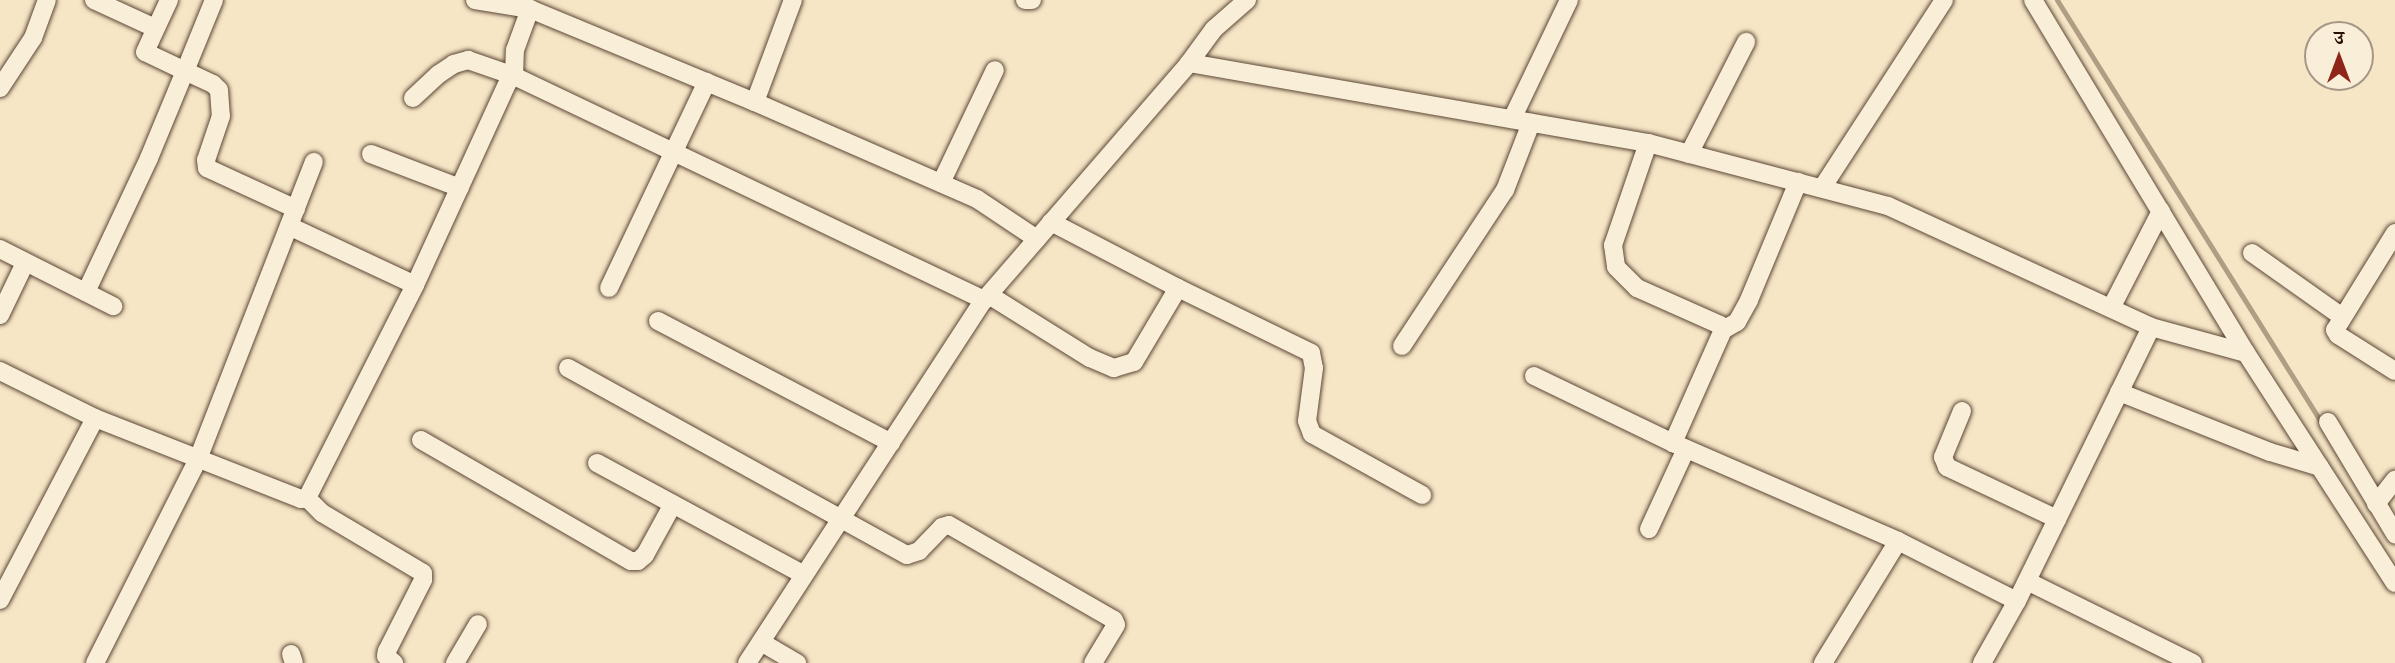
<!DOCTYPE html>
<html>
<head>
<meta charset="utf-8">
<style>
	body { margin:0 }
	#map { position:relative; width:2395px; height:663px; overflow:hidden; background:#f6e6c5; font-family:"Gentium Book Plus","Noto Serif Devanagari",serif }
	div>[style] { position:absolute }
	.stream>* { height:5px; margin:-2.5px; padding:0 2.5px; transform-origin:2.5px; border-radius:2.5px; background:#b09d84 }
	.roads { filter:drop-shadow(0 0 2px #5c4636) drop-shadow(0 0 2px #5c4636) }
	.minor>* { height:18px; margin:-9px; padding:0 9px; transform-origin:9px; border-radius:9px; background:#f9efd9 }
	span { translate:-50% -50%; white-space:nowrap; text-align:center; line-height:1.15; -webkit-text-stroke:5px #f9efd9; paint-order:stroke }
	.north { position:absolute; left:2304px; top:21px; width:70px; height:70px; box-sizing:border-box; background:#f9efd9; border:2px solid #a59685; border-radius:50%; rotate:0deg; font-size:19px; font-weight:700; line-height:28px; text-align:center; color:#281006 }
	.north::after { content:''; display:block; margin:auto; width:24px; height:32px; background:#8f2418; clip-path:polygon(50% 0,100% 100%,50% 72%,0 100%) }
</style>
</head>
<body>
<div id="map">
	<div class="stream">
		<div style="left:2057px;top:0;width:501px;rotate:57.96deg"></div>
	</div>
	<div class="roads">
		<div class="minor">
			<div style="left:94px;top:0;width:67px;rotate:24.7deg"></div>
			<div style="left:214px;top:0;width:77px;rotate:112.2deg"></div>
			<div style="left:185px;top:71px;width:31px;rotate:25deg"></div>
			<div style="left:213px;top:84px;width:8px;rotate:45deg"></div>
			<div style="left:219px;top:90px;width:26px;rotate:86deg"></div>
			<div style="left:221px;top:116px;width:46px;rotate:108.8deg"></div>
			<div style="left:206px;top:160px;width:8px;rotate:83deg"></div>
			<div style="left:207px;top:168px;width:98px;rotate:24.7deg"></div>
			<div style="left:475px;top:0;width:56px;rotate:9.3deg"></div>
			<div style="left:530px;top:9px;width:243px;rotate:22.5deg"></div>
			<div style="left:755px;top:102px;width:242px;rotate:23.6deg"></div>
			<div style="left:977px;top:199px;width:72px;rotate:33.7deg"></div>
			<div style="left:1025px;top:0;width:7px"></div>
			<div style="left:2033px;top:0;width:412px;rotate:58.9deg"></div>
			<div style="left:2246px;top:353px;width:274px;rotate:57.1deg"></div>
			<div style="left:1189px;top:63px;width:466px;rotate:9.9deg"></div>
			<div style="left:1648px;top:143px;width:248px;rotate:14.7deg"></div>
			<div style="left:1888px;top:206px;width:289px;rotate:24.7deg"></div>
			<div style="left:2151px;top:327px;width:98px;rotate:15.3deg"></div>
			<div style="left:0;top:88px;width:60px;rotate:-56.6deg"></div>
			<div style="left:33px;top:38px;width:40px;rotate:-69.8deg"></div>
			<div style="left:413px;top:98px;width:35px;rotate:-43deg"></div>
			<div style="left:439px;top:74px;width:18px;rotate:-34deg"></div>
			<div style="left:454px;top:64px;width:15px;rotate:-16deg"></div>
			<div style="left:468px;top:60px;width:49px;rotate:19.2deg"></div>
			<div style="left:514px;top:76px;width:26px;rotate:-88deg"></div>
			<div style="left:515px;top:50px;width:44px;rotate:-69.9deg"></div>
			<div style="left:755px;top:102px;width:109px;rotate:-69.6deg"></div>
			<div style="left:1512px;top:119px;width:132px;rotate:-64.4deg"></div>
			<div style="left:1648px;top:143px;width:108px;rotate:108.9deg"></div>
			<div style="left:1613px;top:245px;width:22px;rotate:82deg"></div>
			<div style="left:1616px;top:267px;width:30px;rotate:45deg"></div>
			<div style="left:1637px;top:288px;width:91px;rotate:24deg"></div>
			<div style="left:1720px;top:325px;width:6px;rotate:59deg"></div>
			<div style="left:1723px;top:330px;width:124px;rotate:113.9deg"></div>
			<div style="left:371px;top:154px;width:95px;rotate:20.9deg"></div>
			<div style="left:1689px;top:154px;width:126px;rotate:-63deg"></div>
			<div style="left:941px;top:183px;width:125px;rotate:-64.5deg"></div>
			<div style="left:1822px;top:188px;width:224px;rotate:-57deg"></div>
			<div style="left:1051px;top:222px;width:143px;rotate:27.5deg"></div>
			<div style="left:1178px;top:288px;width:148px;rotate:26deg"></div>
			<div style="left:1311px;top:353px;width:15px;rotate:79deg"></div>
			<div style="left:1314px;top:368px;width:53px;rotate:97.5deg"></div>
			<div style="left:1307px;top:421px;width:14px;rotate:69deg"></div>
			<div style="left:1312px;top:434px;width:126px;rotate:29deg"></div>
			<div style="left:289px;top:226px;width:139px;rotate:25.1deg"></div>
			<div style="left:2395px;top:233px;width:114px;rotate:121.7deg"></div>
			<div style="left:2335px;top:330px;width:6px;rotate:59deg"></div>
			<div style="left:2338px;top:335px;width:67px;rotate:32.3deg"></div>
			<div style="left:0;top:249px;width:127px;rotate:26.8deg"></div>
			<div style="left:2252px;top:253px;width:109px;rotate:35.3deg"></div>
			<div style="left:609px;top:288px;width:228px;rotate:-64.6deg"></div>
			<div style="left:86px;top:292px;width:148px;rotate:-64.8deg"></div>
			<div style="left:149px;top:158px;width:94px;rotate:-67.5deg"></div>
			<div style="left:185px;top:71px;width:44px;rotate:-154.6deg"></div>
			<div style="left:145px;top:52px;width:57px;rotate:-65.2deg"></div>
			<div style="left:989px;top:295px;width:119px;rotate:32deg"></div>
			<div style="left:1090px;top:358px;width:26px;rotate:23deg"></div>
			<div style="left:1114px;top:368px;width:21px;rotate:-17deg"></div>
			<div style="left:1134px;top:362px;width:86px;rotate:-59.3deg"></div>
			<div style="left:2111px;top:308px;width:109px;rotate:-62.7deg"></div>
			<div style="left:0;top:315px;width:58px;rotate:-64.3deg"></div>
			<div style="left:658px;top:321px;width:263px;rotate:27.6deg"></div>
			<div style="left:1723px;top:330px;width:16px;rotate:-30deg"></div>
			<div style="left:1737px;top:322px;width:25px;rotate:-61deg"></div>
			<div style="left:1749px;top:300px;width:128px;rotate:-67.4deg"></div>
			<div style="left:1402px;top:346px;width:187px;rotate:-56.6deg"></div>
			<div style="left:1505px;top:190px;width:72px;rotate:-68.8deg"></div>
			<div style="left:568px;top:368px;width:387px;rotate:28.9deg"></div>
			<div style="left:907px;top:555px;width:13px;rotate:-18deg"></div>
			<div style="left:919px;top:551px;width:33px;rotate:-46deg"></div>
			<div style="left:942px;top:527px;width:7px;rotate:-16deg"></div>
			<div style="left:949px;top:525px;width:190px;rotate:29.9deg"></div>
			<div style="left:1114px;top:620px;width:5px;rotate:68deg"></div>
			<div style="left:1116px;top:625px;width:44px;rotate:121.2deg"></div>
			<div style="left:0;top:371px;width:106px;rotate:26.3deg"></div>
			<div style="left:95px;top:418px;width:221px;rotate:21.5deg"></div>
			<div style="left:301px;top:499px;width:6px;rotate:-9deg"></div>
			<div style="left:307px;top:498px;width:239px;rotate:-63.1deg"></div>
			<div style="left:415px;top:285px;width:223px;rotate:-65.4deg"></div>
			<div style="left:508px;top:82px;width:8px;rotate:-45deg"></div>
			<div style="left:514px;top:76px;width:521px;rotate:25.48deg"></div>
			<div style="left:1534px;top:376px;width:154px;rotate:25.7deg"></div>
			<div style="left:1673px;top:443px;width:245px;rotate:23.5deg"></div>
			<div style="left:1898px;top:541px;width:133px;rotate:26.8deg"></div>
			<div style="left:2119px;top:392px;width:162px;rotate:21.7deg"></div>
			<div style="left:2270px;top:452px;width:52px;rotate:16.7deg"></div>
			<div style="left:1962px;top:411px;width:50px;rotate:112.4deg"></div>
			<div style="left:1943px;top:457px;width:11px;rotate:68deg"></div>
			<div style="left:1947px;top:467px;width:122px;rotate:25.3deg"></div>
			<div style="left:2328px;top:422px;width:131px;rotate:59.1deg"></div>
			<div style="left:421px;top:440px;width:242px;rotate:30deg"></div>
			<div style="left:631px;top:561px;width:7px"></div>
			<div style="left:638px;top:561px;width:9px;rotate:-41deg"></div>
			<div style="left:645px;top:555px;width:58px;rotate:-61.2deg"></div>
			<div style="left:597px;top:463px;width:235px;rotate:28.4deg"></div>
			<div style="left:307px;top:498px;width:21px;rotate:45deg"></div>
			<div style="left:322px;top:513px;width:117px;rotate:30.7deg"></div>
			<div style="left:423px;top:573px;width:7px;rotate:90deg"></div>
			<div style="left:423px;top:580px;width:80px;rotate:116.9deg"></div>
			<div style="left:387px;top:651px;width:5px;rotate:101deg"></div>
			<div style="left:386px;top:656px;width:11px;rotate:41deg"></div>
			<div style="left:2376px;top:504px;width:31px;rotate:-52deg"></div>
			<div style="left:1649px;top:529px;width:88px;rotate:-65.2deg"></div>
			<div style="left:2027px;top:581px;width:185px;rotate:26.3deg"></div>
			<div style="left:0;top:600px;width:205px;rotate:-62.4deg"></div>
			<div style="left:761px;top:642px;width:42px;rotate:30.3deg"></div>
			<div style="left:291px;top:654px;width:9px;rotate:72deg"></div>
			<div style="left:95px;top:663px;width:229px;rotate:-63.2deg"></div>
			<div style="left:198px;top:459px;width:319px;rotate:-68.7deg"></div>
			<div style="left:455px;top:663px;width:45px;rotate:-59.5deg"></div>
			<div style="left:747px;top:663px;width:434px;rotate:-56.9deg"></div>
			<div style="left:984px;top:300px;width:313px;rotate:-49.1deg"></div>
			<div style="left:1189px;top:63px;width:42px;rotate:-53.7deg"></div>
			<div style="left:1214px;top:29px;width:44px;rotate:-41.3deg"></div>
			<div style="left:1823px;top:663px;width:143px;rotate:-58.4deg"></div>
			<div style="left:1982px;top:663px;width:71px;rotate:-60.6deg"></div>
			<div style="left:2017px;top:601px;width:305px;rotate:-63.9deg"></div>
		</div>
	</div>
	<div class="north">उ</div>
</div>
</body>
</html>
